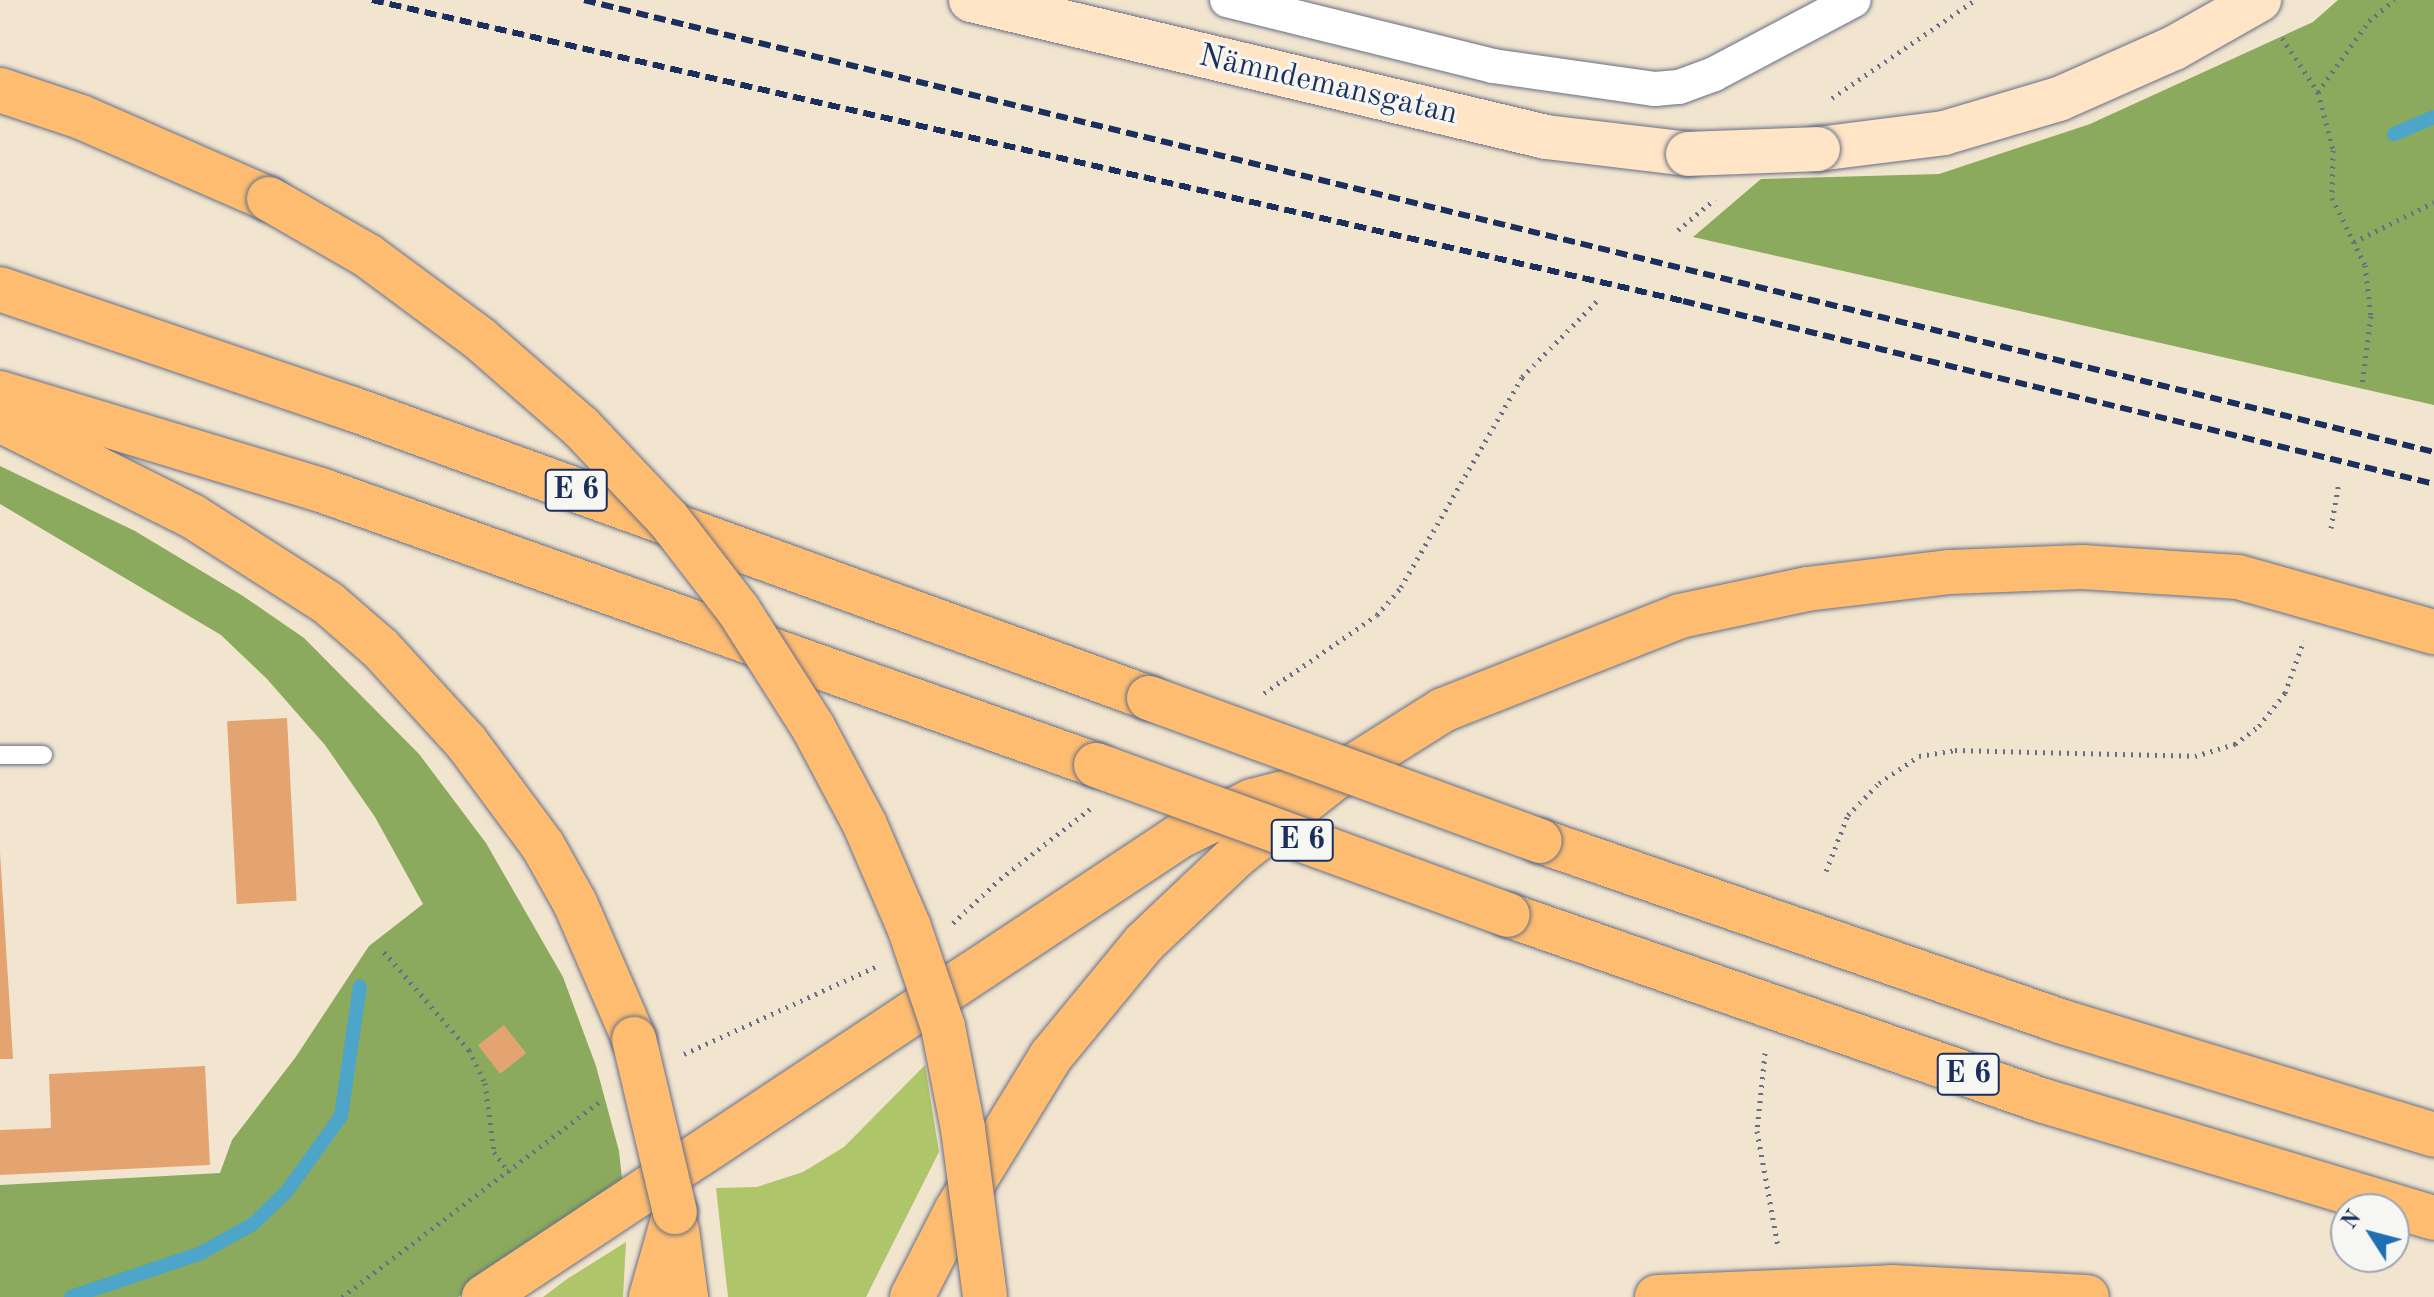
<!DOCTYPE html>
<html>
<head>
<meta charset="utf-8">
<style>
	body { margin:0 }
	#map { position:relative; width:2434px; height:1297px; overflow:hidden; background:#f2e5cf; font-family:"Old Standard TT",serif }
	div>[style] { position:absolute }
	.green>* { inset:0; background:#afc569 }
	.forest>* { inset:0; background:#8baa5d }
	.stream>* { height:14px; margin:-7px; padding:0 7px; transform-origin:7px; border-radius:7px; background:#4da5ca }
	.building>* { inset:0; background:#e4a472; transform-origin:0 0 }
	.path>* { height:5px; margin-top:-2.5px; transform-origin:0; background:repeating-linear-gradient(90deg,#666f86 0 2px,transparent 0 8px) }
	.roads { filter:drop-shadow(0 0 2px #666f86) drop-shadow(0 0 2px #666f86) }
	.lane>* { height:18px; margin:-9px; padding:0 9px; transform-origin:9px; border-radius:9px; background:#fff }
	.street>* { height:34px; margin:-17px; padding:0 17px; transform-origin:17px; border-radius:17px; background:#fff }
	.secondary>* { height:44px; margin:-22px; padding:0 22px; transform-origin:22px; border-radius:22px; background:#ffe4c6 }
	.highway>* { height:44px; margin:-22px; padding:0 22px; transform-origin:22px; border-radius:22px; background:#febc70 }
	.rail>* { height:6px; margin-top:-3px; transform-origin:0; background:repeating-linear-gradient(90deg,#1b2f5e 0 12px,transparent 0 18px) }
	.bridges { filter:drop-shadow(0 0 2px #666f86) drop-shadow(0 0 2px #666f86) }
	.secondary-bridge>* { height:44px; margin:-22px; padding:0 22px; transform-origin:22px; border-radius:22px; background:#ffe4c6 }
	.highway-bridge>* { height:44px; margin:-22px; padding:0 22px; transform-origin:22px; border-radius:22px; background:#febc70 }
	span { translate:-50% -50%; white-space:nowrap; text-align:center; line-height:1.15; -webkit-text-stroke:6px #f6f6f2; paint-order:stroke }
	.shield-label span { padding:2px 6px; background:#f6f6f2; border:2px solid; border-radius:6px; -webkit-text-stroke-width:0 }
	.shield-label { font-size:30px; color:#1b2f5e; font-weight:700 }
	.street-label { font-size:32px; color:#1b2f5e }
	.north { position:absolute; left:2330px; top:1193px; width:80px; height:80px; box-sizing:border-box; background:#f6f6f2; border:2px solid #9ea6b7; border-radius:50%; rotate:306deg; font-size:22px; font-weight:700; line-height:32px; text-align:center; color:#1b2f5e }
	.north::after { content:''; display:block; margin:auto; width:28px; height:36px; background:#1f6fb2; clip-path:polygon(50% 0,100% 100%,50% 72%,0 100%) }
</style>
</head>
<body>
<div id="map">
	<div class="green">
		<div style="clip-path:polygon(925px 1065px,939px 1152px,866px 1297px,728px 1297px,716px 1188px,757px 1187px,803px 1172px,844px 1147px)"></div>
		<div style="clip-path:polygon(626px 1242px,623px 1297px,543px 1297px,567px 1279px)"></div>
	</div>
	<div class="forest">
		<div style="clip-path:polygon(2338px 0,2434px 0,2434px 405px,1693px 237px,1761px 179px,1939px 174px,2090px 124px,2313px 22px)"></div>
		<div style="clip-path:polygon(0 466px,135px 531px,243px 596px,304px 638px,419px 754px,486px 843px,563px 977px,596px 1066px,619px 1151px,623px 1188px,458px 1297px,0 1297px,0 1185px,220px 1173px,232px 1140px,295px 1058px,369px 946px,423px 904px,375px 817px,325px 745px,267px 679px,221px 635px,0 504px)"></div>
	</div>
	<div class="stream">
		<div style="left:2394px;top:134px;width:43px;rotate:-23deg"></div>
		<div style="left:71px;top:1297px;width:135px;rotate:-18.6deg"></div>
		<div style="left:199px;top:1254px;width:62px;rotate:-29.1deg"></div>
		<div style="left:253px;top:1224px;width:47px;rotate:-44.1deg"></div>
		<div style="left:287px;top:1191px;width:92px;rotate:-54.2deg"></div>
		<div style="left:341px;top:1116px;width:131px;rotate:-81.7deg"></div>
	</div>
	<div class="building">
		<div style="left:287px;top:718px;width:183px;height:60px;rotate:87deg"></div>
		<div style="clip-path:polygon(0 852px,13px 1059px,0 1059px)"></div>
		<div style="left:504px;top:1025px;width:36px;height:33px;rotate:52deg"></div>
		<div style="clip-path:polygon(205px 1066px,210px 1165px,0 1175px,0 1130px,51px 1128px,49px 1074px)"></div>
	</div>
	<div class="path">
		<div style="left:2282px;top:38px;width:65px;rotate:56.3deg"></div>
		<div style="left:2318px;top:92px;width:60px;rotate:75.5deg"></div>
		<div style="left:2333px;top:150px;width:48px;rotate:91.2deg"></div>
		<div style="left:2332px;top:198px;width:75px;rotate:63.8deg"></div>
		<div style="left:2365px;top:265px;width:51px;rotate:83.3deg"></div>
		<div style="left:2371px;top:316px;width:69px;rotate:97.5deg"></div>
		<div style="left:2318px;top:92px;width:87px;rotate:-54.3deg"></div>
		<div style="left:2369px;top:21px;width:33px;rotate:-40deg"></div>
		<div style="left:1832px;top:98px;width:173px;rotate:-34.4deg"></div>
		<div style="left:1678px;top:230px;width:48px;rotate:-40deg"></div>
		<div style="left:2354px;top:242px;width:89px;rotate:-26.6deg"></div>
		<div style="left:2331px;top:528px;width:47px;rotate:-80.1deg"></div>
		<div style="left:1264px;top:693px;width:137px;rotate:-34.6deg"></div>
		<div style="left:1377px;top:615px;width:37px;rotate:-49deg"></div>
		<div style="left:1401px;top:587px;width:242px;rotate:-60deg"></div>
		<div style="left:1522px;top:377px;width:111px;rotate:-45.4deg"></div>
		<div style="left:1826px;top:871px;width:60px;rotate:-68.6deg"></div>
		<div style="left:1848px;top:815px;width:45px;rotate:-45.9deg"></div>
		<div style="left:1879px;top:783px;width:48px;rotate:-34deg"></div>
		<div style="left:1919px;top:756px;width:36px;rotate:-9deg"></div>
		<div style="left:1955px;top:750px;width:240px;rotate:1.4deg"></div>
		<div style="left:2195px;top:756px;width:42px;rotate:-16.7deg"></div>
		<div style="left:2235px;top:744px;width:30px;rotate:-37deg"></div>
		<div style="left:2259px;top:726px;width:42px;rotate:-51.8deg"></div>
		<div style="left:2285px;top:693px;width:56px;rotate:-70.3deg"></div>
		<div style="left:953px;top:923px;width:64px;rotate:-43.1deg"></div>
		<div style="left:1000px;top:879px;width:114px;rotate:-37.9deg"></div>
		<div style="left:384px;top:952px;width:130px;rotate:49.1deg"></div>
		<div style="left:469px;top:1050px;width:37px;rotate:64deg"></div>
		<div style="left:485px;top:1083px;width:70px;rotate:82.6deg"></div>
		<div style="left:494px;top:1152px;width:25px;rotate:53deg"></div>
		<div style="left:1765px;top:1053px;width:78px;rotate:95.9deg"></div>
		<div style="left:1757px;top:1131px;width:118px;rotate:79.7deg"></div>
		<div style="left:684px;top:1054px;width:210px;rotate:-24.5deg"></div>
		<div style="left:342px;top:1297px;width:326px;rotate:-37.2deg"></div>
	</div>
	<div class="roads">
		<div class="lane">
			<div style="left:0;top:755px;width:43px"></div>
		</div>
		<div class="street">
			<div style="left:1227px;top:0;width:274px;rotate:13.9deg"></div>
			<div style="left:1493px;top:66px;width:164px;rotate:8.1deg"></div>
			<div style="left:1655px;top:89px;width:24px;rotate:-5deg"></div>
			<div style="left:1679px;top:87px;width:37px;rotate:-20deg"></div>
			<div style="left:1714px;top:74px;width:158px;rotate:-27.9deg"></div>
		</div>
		<div class="secondary">
			<div style="left:971px;top:0;width:591px;rotate:13.4deg"></div>
			<div style="left:1546px;top:137px;width:143px;rotate:6.8deg"></div>
			<div style="left:1818px;top:149px;width:127px;rotate:-7.2deg"></div>
			<div style="left:1944px;top:133px;width:120px;rotate:-16.5deg"></div>
			<div style="left:2059px;top:99px;width:126px;rotate:-23.9deg"></div>
			<div style="left:2174px;top:48px;width:98px;rotate:-29.5deg"></div>
		</div>
		<div class="highway">
			<div style="left:0;top:90px;width:85px;rotate:18.4deg"></div>
			<div style="left:81px;top:117px;width:205px;rotate:23.6deg"></div>
			<div style="left:0;top:289px;width:370px;rotate:18.8deg"></div>
			<div style="left:350px;top:408px;width:850px;rotate:19.95deg"></div>
			<div style="left:0;top:393px;width:335px;rotate:16.8deg"></div>
			<div style="left:321px;top:490px;width:822px;rotate:19.54deg"></div>
			<div style="left:0;top:420px;width:215px;rotate:26.6deg"></div>
			<div style="left:192px;top:516px;width:161px;rotate:32.6deg"></div>
			<div style="left:328px;top:603px;width:70px;rotate:41deg"></div>
			<div style="left:381px;top:649px;width:126px;rotate:47.6deg"></div>
			<div style="left:466px;top:742px;width:129px;rotate:53.5deg"></div>
			<div style="left:543px;top:846px;width:65px;rotate:60.7deg"></div>
			<div style="left:575px;top:903px;width:148px;rotate:66.5deg"></div>
			<div style="left:1540px;top:841px;width:553px;rotate:19.09deg"></div>
			<div style="left:2063px;top:1022px;width:388px;rotate:16.9deg"></div>
			<div style="left:1508px;top:915px;width:567px;rotate:19.14deg"></div>
			<div style="left:2044px;top:1101px;width:407px;rotate:16.7deg"></div>
			<div style="left:677px;top:1230px;width:68px;rotate:82.3deg"></div>
			<div style="left:484px;top:1297px;width:835px;rotate:-33.52deg"></div>
			<div style="left:1180px;top:836px;width:80px;rotate:-25.9deg"></div>
			<div style="left:1252px;top:801px;width:68px;rotate:-14.4deg"></div>
			<div style="left:651px;top:1297px;width:88px;rotate:-74.2deg"></div>
			<div style="left:912px;top:1297px;width:97px;rotate:-62.9deg"></div>
			<div style="left:956px;top:1211px;width:182px;rotate:-58.5deg"></div>
			<div style="left:1051px;top:1056px;width:146px;rotate:-50.5deg"></div>
			<div style="left:1144px;top:943px;width:128px;rotate:-43.4deg"></div>
			<div style="left:1237px;top:855px;width:121px;rotate:-38.3deg"></div>
			<div style="left:1332px;top:780px;width:131px;rotate:-32.2deg"></div>
			<div style="left:1443px;top:710px;width:255px;rotate:-21.6deg"></div>
			<div style="left:1680px;top:616px;width:130px;rotate:-12deg"></div>
			<div style="left:1807px;top:589px;width:144px;rotate:-6.8deg"></div>
			<div style="left:1950px;top:572px;width:132px;rotate:-2.2deg"></div>
			<div style="left:2082px;top:567px;width:156px;rotate:3.7deg"></div>
			<div style="left:2238px;top:577px;width:204px;rotate:15.7deg"></div>
			<div style="left:1657px;top:1297px;width:235px;rotate:-2.4deg"></div>
			<div style="left:1892px;top:1287px;width:195px;rotate:2.9deg"></div>
		</div>
	</div>
	<div class="rail">
		<div style="left:372px;top:0;width:1345px;rotate:12.93deg"></div>
		<div style="left:1683px;top:301px;width:773px;rotate:13.69deg"></div>
		<div style="left:584px;top:0;width:1904px;rotate:13.73deg"></div>
	</div>
	<div class="bridges">
		<div class="secondary-bridge">
			<div style="left:1688px;top:154px;width:130px;rotate:-2.2deg"></div>
		</div>
		<div class="highway-bridge">
			<div style="left:269px;top:199px;width:114px;rotate:29.9deg"></div>
			<div style="left:368px;top:256px;width:139px;rotate:36.5deg"></div>
			<div style="left:480px;top:339px;width:134px;rotate:41.1deg"></div>
			<div style="left:581px;top:427px;width:127px;rotate:46.6deg"></div>
			<div style="left:668px;top:519px;width:116px;rotate:52.3deg"></div>
			<div style="left:739px;top:611px;width:138px;rotate:57.5deg"></div>
			<div style="left:813px;top:727px;width:111px;rotate:62deg"></div>
			<div style="left:865px;top:825px;width:111px;rotate:66.7deg"></div>
			<div style="left:909px;top:927px;width:106px;rotate:71.2deg"></div>
			<div style="left:943px;top:1027px;width:104px;rotate:78.9deg"></div>
			<div style="left:963px;top:1129px;width:169px;rotate:82.5deg"></div>
			<div style="left:1149px;top:698px;width:416px;rotate:20.1deg"></div>
			<div style="left:1096px;top:765px;width:438px;rotate:20deg"></div>
			<div style="left:634px;top:1039px;width:178px;rotate:76.7deg"></div>
		</div>
	</div>
	<div class="shield-label">
		<span style="left:576px;top:490px">E 6</span>
		<span style="left:1302px;top:840px">E 6</span>
		<span style="left:1968px;top:1074px">E 6</span>
	</div>
	<div class="street-label">
		<span style="left:1328px;top:86px;rotate:13deg">Nämndemansgatan</span>
	</div>
	<div class="north">N</div>
</div>
</body>
</html>
